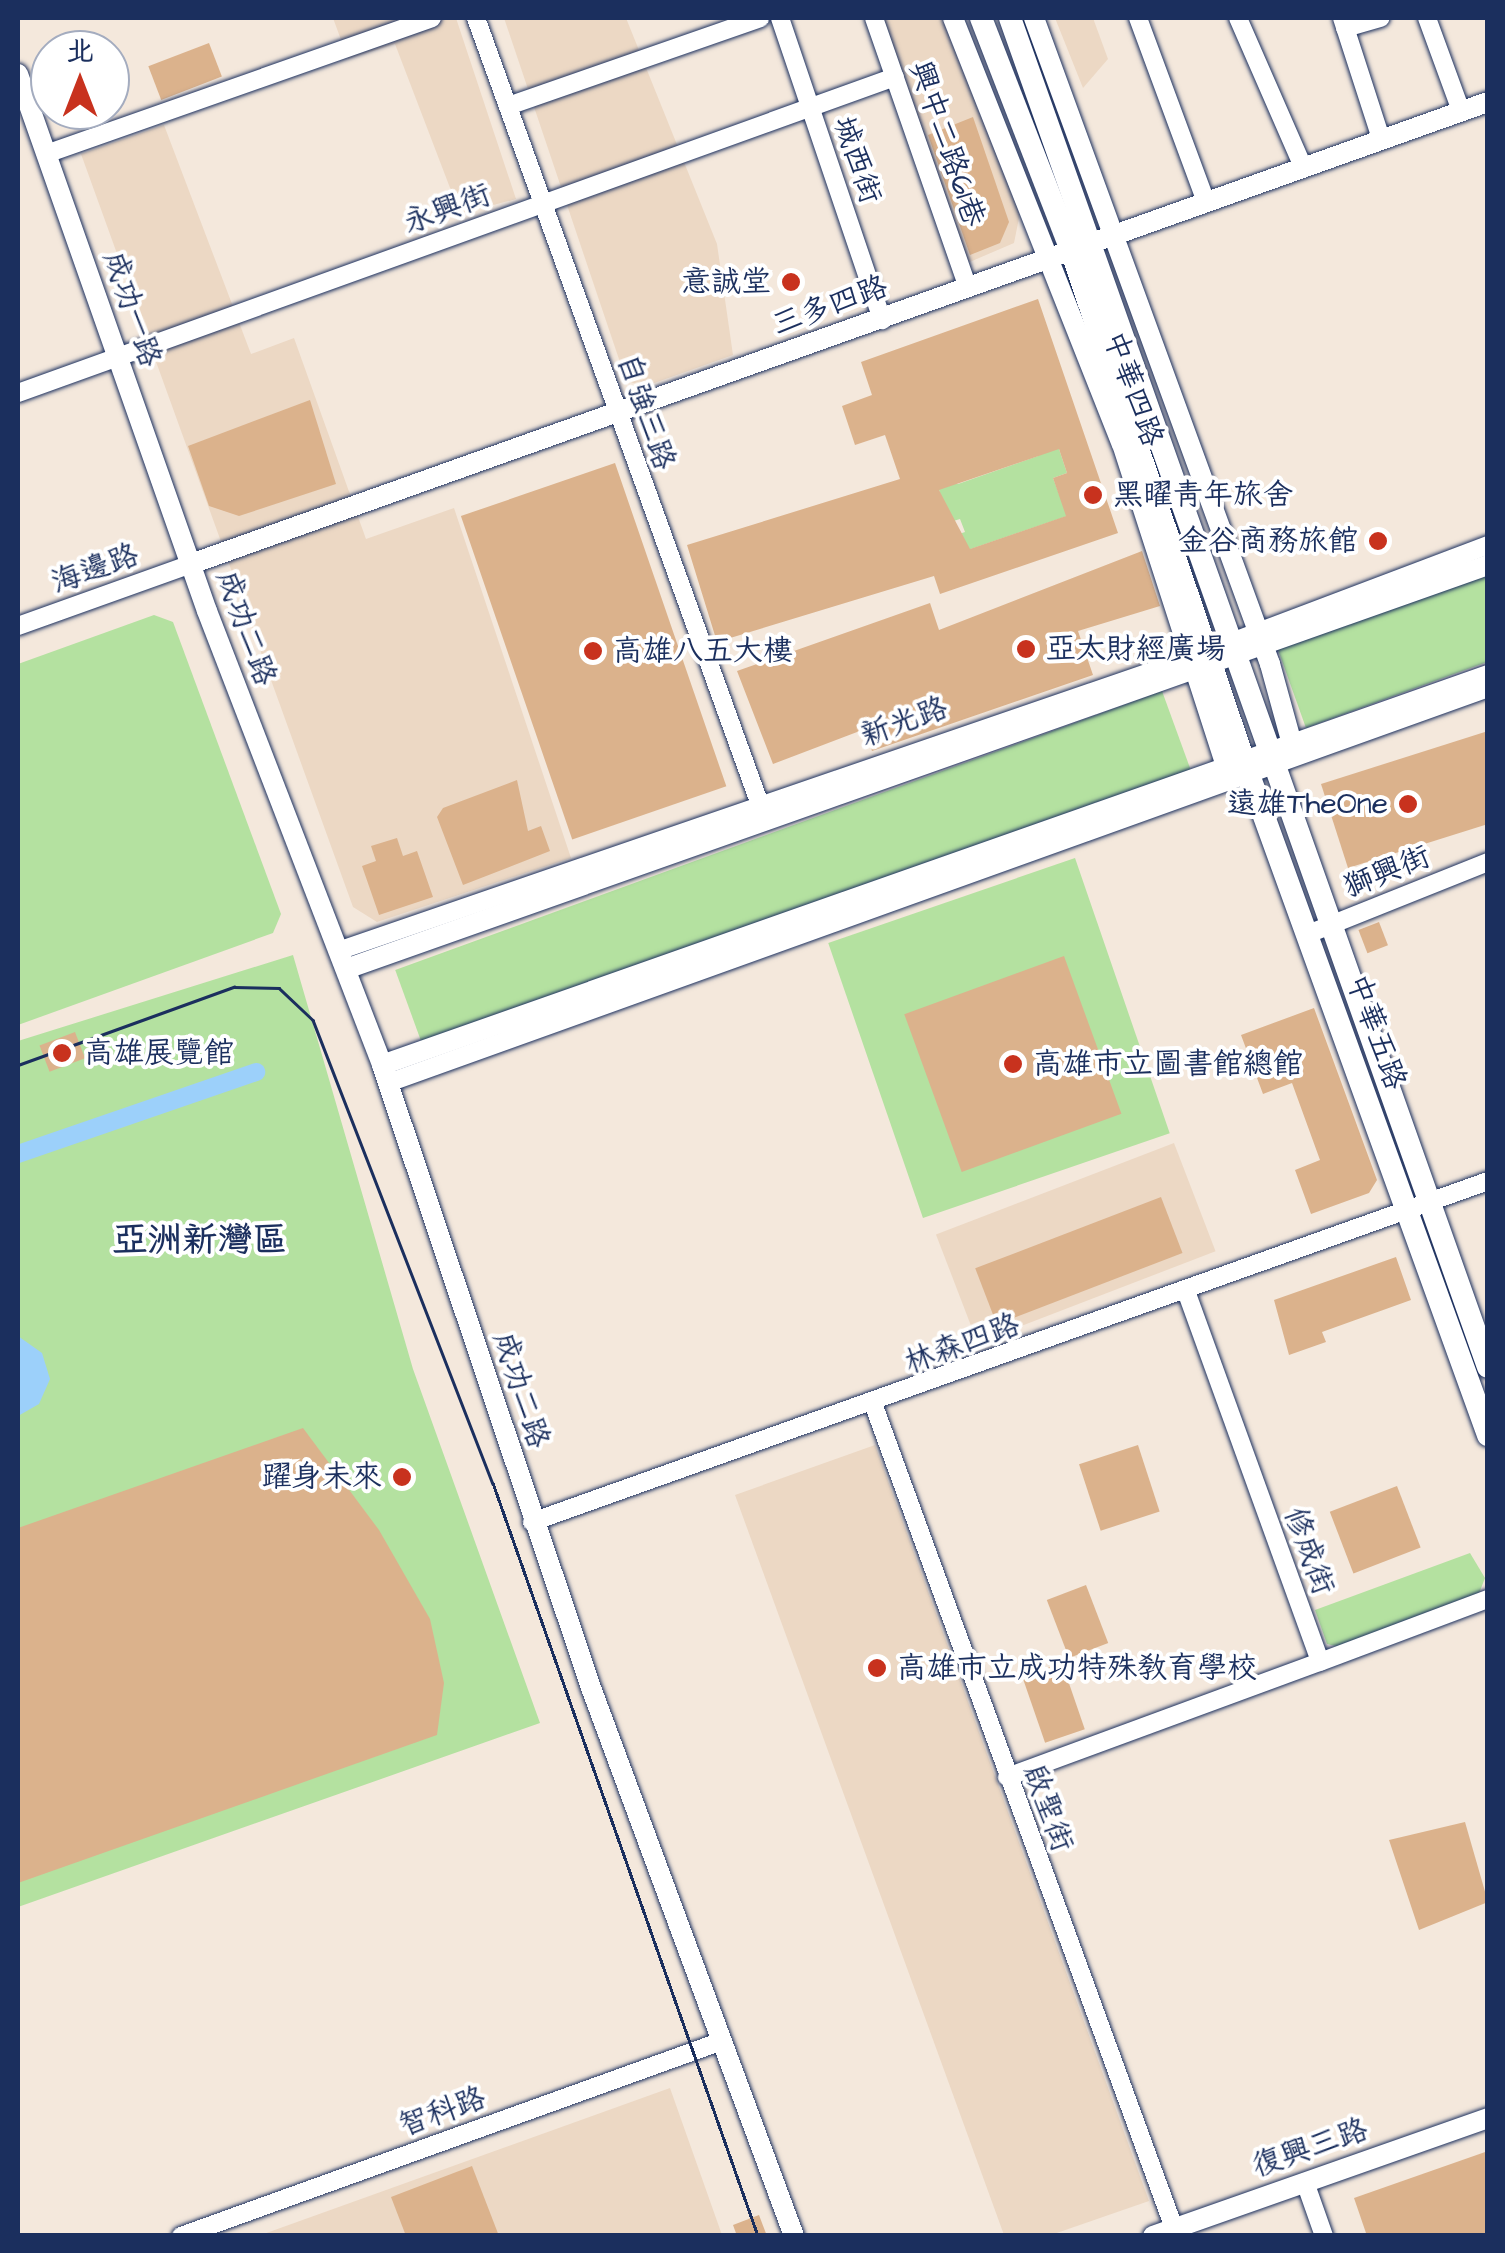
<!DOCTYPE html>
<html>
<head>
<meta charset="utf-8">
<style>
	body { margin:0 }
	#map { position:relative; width:1505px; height:2253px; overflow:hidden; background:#f4e8dc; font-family:"Architects Daughter","LXGW WenKai TC",sans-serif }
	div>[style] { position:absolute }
	.built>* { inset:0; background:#ecd8c4; transform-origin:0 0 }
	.green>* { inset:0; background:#b4e1a0; transform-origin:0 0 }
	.water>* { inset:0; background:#9cd0fa }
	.canal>* { height:18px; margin:-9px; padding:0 9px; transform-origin:9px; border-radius:9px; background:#9cd0fa }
	.building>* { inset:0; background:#dbb28c; transform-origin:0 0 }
	.roads { filter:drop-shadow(0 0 2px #1b2f5e) drop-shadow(0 0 2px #1b2f5e) }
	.minor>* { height:18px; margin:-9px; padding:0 9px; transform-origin:9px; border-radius:9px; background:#fff }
	.tertiary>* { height:20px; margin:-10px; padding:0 10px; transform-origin:10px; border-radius:10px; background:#fff }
	.secondary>* { height:22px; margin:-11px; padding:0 11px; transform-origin:11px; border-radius:11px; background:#fff }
	.tram>* { height:2.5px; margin:-1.25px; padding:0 1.25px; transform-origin:1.25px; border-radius:1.25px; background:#1b2f5e }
	.dots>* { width:28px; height:28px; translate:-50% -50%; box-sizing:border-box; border:5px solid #fff; border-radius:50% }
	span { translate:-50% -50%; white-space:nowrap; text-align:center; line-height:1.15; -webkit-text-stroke:8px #fff; paint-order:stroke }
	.street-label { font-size:30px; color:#1b2f5e }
	.poi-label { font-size:30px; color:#1b2f5e }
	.right { translate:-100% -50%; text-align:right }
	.left { translate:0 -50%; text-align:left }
	.quarter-label { font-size:35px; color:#1b2f5e; font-weight:700 }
	.frame { position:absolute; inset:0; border:20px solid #1b2f5e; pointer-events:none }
	.north { position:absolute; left:30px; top:30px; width:100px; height:100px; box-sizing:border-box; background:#fff; border:2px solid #a4acbf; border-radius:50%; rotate:0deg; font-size:28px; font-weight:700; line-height:40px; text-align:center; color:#1b2f5e }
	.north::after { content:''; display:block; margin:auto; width:35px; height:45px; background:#c8321e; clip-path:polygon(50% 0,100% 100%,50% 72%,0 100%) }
</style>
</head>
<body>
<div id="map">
	<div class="built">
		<div style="clip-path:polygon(333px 18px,456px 18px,516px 199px,460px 214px,395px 44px,348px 59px)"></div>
		<div style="clip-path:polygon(504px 18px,626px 18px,717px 244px,733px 355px,643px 387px,626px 380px)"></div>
		<div style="clip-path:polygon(881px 18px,942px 18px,1020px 213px,1014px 243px,965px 264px)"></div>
		<div style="clip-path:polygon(1055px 18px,1093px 18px,1108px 59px,1083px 88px)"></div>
		<div style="clip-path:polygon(164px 125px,251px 354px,294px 338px,366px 539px,454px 508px,571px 858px,377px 922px,353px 907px,81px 154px)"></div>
		<div style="left:1174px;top:1143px;width:116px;height:255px;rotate:69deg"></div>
		<div style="clip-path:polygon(875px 1445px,1149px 2201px,1051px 2235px,1004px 2235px,735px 1495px)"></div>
		<div style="clip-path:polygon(670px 2088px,722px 2235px,258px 2236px)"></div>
	</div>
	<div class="green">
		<div style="clip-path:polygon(1056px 440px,1067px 473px,1053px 478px,1059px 494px,1072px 490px,1079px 512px,959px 553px,953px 536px,965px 532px,960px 519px,950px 522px,936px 481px,958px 484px,1038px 456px)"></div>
		<div style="clip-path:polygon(1487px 571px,1487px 662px,1306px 728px,1277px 647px)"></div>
		<div style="clip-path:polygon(154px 615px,173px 622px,281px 914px,273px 933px,18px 1025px,18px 664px)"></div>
		<div style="left:1162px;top:691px;width:86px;height:816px;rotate:70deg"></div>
		<div style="left:1075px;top:858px;width:291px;height:261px;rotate:71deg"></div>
		<div style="clip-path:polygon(293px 955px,413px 1369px,540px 1723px,18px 1907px,18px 1041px)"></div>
		<div style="clip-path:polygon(1470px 1553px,1485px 1578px,1478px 1596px,1340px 1647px,1327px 1644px,1315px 1610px)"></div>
	</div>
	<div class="water">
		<div style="clip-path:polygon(18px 1336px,42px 1353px,50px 1379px,39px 1404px,18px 1416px)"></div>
	</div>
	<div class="canal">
		<div style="left:18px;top:1154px;width:252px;rotate:-19deg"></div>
	</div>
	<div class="building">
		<div style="left:209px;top:43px;width:36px;height:65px;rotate:69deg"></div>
		<div style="clip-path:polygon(973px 117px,1009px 222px,1000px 243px,970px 255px,928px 135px)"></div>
		<div style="clip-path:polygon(evenodd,1038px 299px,1118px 533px,940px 594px,934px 576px,717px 642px,687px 545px,900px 479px,885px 435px,855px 445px,842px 406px,872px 395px,861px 362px,1038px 299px,1059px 449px,1067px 473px,1053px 478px,1066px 516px,970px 549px,939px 490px,1059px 449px)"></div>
		<div style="clip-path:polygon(310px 400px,336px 484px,239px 516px,209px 506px,188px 446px)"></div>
		<div style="left:615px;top:463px;width:342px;height:163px;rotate:71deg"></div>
		<div style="clip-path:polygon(1142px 551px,1160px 606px,1078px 631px,1093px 675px,872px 751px,865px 729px,773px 764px,737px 671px,930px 603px,939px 630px)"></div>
		<div style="clip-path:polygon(1488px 731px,1488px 824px,1348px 868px,1321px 784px)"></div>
		<div style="clip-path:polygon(517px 780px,528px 831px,541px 826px,550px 851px,463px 885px,437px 817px,443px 808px)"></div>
		<div style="clip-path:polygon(397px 838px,403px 856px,417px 851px,433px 897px,379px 915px,362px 866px,376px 861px,371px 846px)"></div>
		<div style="left:1379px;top:922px;width:25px;height:22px;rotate:69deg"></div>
		<div style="left:1064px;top:956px;width:168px;height:170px;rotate:70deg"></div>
		<div style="clip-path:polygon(1314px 1008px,1377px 1180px,1369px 1193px,1311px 1214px,1295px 1170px,1320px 1160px,1292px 1083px,1263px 1094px,1241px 1035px)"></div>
		<div style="left:75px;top:1032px;width:28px;height:38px;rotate:69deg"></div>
		<div style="left:1161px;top:1197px;width:60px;height:199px;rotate:69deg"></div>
		<div style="clip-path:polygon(1396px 1257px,1411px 1300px,1322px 1332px,1326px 1342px,1289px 1355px,1274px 1300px)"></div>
		<div style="clip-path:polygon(303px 1428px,379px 1530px,430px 1619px,444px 1683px,437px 1735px,18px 1883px,18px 1528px)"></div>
		<div style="left:1138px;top:1445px;width:70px;height:62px;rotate:72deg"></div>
		<div style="left:1397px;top:1486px;width:66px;height:72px;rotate:69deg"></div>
		<div style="left:1086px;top:1585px;width:62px;height:42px;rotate:69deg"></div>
		<div style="left:1062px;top:1663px;width:70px;height:42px;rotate:71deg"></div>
		<div style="clip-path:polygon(1465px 1822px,1488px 1902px,1419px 1930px,1389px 1840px)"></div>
		<div style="clip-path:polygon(1488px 2151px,1488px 2236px,1367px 2236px,1354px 2198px)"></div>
		<div style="clip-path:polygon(472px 2166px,499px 2236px,406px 2236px,391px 2197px)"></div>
		<div style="clip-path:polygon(759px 2215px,767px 2236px,737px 2236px,733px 2225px)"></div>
	</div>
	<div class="roads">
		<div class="minor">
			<div style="left:476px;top:18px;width:845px;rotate:70.15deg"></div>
			<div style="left:780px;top:18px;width:319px;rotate:71.3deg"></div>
			<div style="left:874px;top:18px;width:286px;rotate:70.8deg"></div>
			<div style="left:1138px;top:18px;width:196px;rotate:69.7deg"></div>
			<div style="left:1238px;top:18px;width:163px;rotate:66.4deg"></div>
			<div style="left:1342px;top:18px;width:127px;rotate:72.1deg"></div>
			<div style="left:1427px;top:18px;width:99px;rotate:69.9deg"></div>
			<div style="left:1345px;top:28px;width:37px;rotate:-16deg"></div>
			<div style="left:508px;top:106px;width:267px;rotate:-19.2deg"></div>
			<div style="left:46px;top:154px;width:409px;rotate:-19.4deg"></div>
			<div style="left:18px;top:393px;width:932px;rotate:-19.82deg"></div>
			<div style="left:18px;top:626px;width:184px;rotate:-19.7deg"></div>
			<div style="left:1308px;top:934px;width:194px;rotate:-21.8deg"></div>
			<div style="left:338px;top:951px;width:886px;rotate:-18.97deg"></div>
			<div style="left:1176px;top:663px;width:334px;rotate:-20.7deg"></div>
			<div style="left:388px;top:1083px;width:1169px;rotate:-19.75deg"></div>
			<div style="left:1186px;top:1291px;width:394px;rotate:70.1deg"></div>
			<div style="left:1320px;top:1662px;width:179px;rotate:-20.6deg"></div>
			<div style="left:874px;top:1406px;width:875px;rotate:69.95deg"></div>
			<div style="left:532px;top:1522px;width:1015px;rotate:-19.63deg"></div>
			<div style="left:1007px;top:1777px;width:333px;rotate:-20.2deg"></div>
			<div style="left:1305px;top:2182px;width:57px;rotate:70.6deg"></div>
			<div style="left:181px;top:2236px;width:575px;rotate:-19.82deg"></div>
		</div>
		<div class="tertiary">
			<div style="left:953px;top:18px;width:458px;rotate:68.4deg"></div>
			<div style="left:1122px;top:444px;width:342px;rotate:72.1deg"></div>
			<div style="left:1227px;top:769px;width:13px;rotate:13deg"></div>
			<div style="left:1034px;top:18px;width:688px;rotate:69.93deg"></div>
			<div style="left:1270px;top:664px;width:83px;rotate:74.6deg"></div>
			<div style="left:1292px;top:744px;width:14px;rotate:129deg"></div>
			<div style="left:18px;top:74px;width:569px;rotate:70.61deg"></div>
			<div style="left:207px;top:611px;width:487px;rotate:68.9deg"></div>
			<div style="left:382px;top:1065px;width:654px;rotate:71.45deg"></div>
			<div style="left:590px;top:1685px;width:588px;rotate:69.68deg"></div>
			<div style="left:191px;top:564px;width:1377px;rotate:-19.61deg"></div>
			<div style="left:346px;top:969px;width:1211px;rotate:-19.48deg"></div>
			<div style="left:382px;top:1065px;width:1173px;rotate:-19.42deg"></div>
			<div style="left:1153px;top:2236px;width:355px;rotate:-19.4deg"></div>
		</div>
		<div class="secondary">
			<div style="left:981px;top:18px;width:249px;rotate:68.8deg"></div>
			<div style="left:1071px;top:250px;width:539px;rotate:71.3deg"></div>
			<div style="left:1244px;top:761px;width:717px;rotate:70.1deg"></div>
			<div style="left:1010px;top:18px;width:1431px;rotate:70.49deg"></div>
		</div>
	</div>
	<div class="tram">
		<div style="left:18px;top:1065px;width:230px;rotate:-19.9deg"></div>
		<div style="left:234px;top:987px;width:45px;rotate:1.3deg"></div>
		<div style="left:279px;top:988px;width:47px;rotate:43.3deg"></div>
		<div style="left:313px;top:1020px;width:497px;rotate:68.8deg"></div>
		<div style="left:493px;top:1483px;width:798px;rotate:70.61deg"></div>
	</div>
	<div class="dots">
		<div style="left:791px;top:282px;background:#c8321e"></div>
		<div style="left:1093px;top:495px;background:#c8321e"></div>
		<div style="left:1378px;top:541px;background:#c8321e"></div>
		<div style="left:1026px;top:649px;background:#c8321e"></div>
		<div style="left:593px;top:651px;background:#c8321e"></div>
		<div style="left:1408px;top:804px;background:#c8321e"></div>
		<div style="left:62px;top:1053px;background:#c8321e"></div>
		<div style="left:1013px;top:1064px;background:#c8321e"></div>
		<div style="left:402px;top:1477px;background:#c8321e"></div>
		<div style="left:877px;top:1668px;background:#c8321e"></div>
	</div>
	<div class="street-label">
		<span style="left:947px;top:144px;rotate:71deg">興中二路61巷</span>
		<span style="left:857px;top:160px;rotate:71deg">城西街</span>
		<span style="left:447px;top:209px;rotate:-20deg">永興街</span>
		<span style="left:830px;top:306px;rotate:-20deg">三多四路</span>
		<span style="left:132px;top:309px;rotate:71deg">成功一路</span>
		<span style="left:1133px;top:389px;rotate:70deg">中華四路</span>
		<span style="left:646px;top:412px;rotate:71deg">自強三路</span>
		<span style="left:95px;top:569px;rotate:-20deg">海邊路</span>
		<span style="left:246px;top:628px;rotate:70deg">成功二路</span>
		<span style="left:904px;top:722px;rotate:-20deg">新光路</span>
		<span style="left:1387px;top:872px;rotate:-22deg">獅興街</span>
		<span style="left:1376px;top:1032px;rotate:70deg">中華五路</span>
		<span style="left:962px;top:1344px;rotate:-20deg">林森四路</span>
		<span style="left:521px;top:1390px;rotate:72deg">成功二路</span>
		<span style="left:1309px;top:1551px;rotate:70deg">修成街</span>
		<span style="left:1048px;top:1808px;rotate:70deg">啟聖街</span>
		<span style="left:442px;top:2112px;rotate:-20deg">智科路</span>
		<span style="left:1310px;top:2148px;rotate:-19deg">復興三路</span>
	</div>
	<div class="poi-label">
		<span class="right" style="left:771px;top:282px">意誠堂</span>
		<span class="left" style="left:1113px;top:495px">黑曜青年旅舍</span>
		<span class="right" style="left:1358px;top:541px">金谷商務旅館</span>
		<span class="left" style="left:1046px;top:649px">亞太財經廣場</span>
		<span class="left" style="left:613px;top:651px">高雄八五大樓</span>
		<span class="right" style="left:1388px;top:804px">遠雄TheOne</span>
		<span class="left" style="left:84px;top:1053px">高雄展覽館</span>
		<span class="left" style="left:1033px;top:1064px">高雄市立圖書館總館</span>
		<span class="right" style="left:382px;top:1477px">躍身未來</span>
		<span class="left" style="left:897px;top:1668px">高雄市立成功特殊教育學校</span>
	</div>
	<div class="quarter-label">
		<span style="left:200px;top:1241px">亞洲新灣區</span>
	</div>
	<div class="frame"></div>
	<div class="north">北</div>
</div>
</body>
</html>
